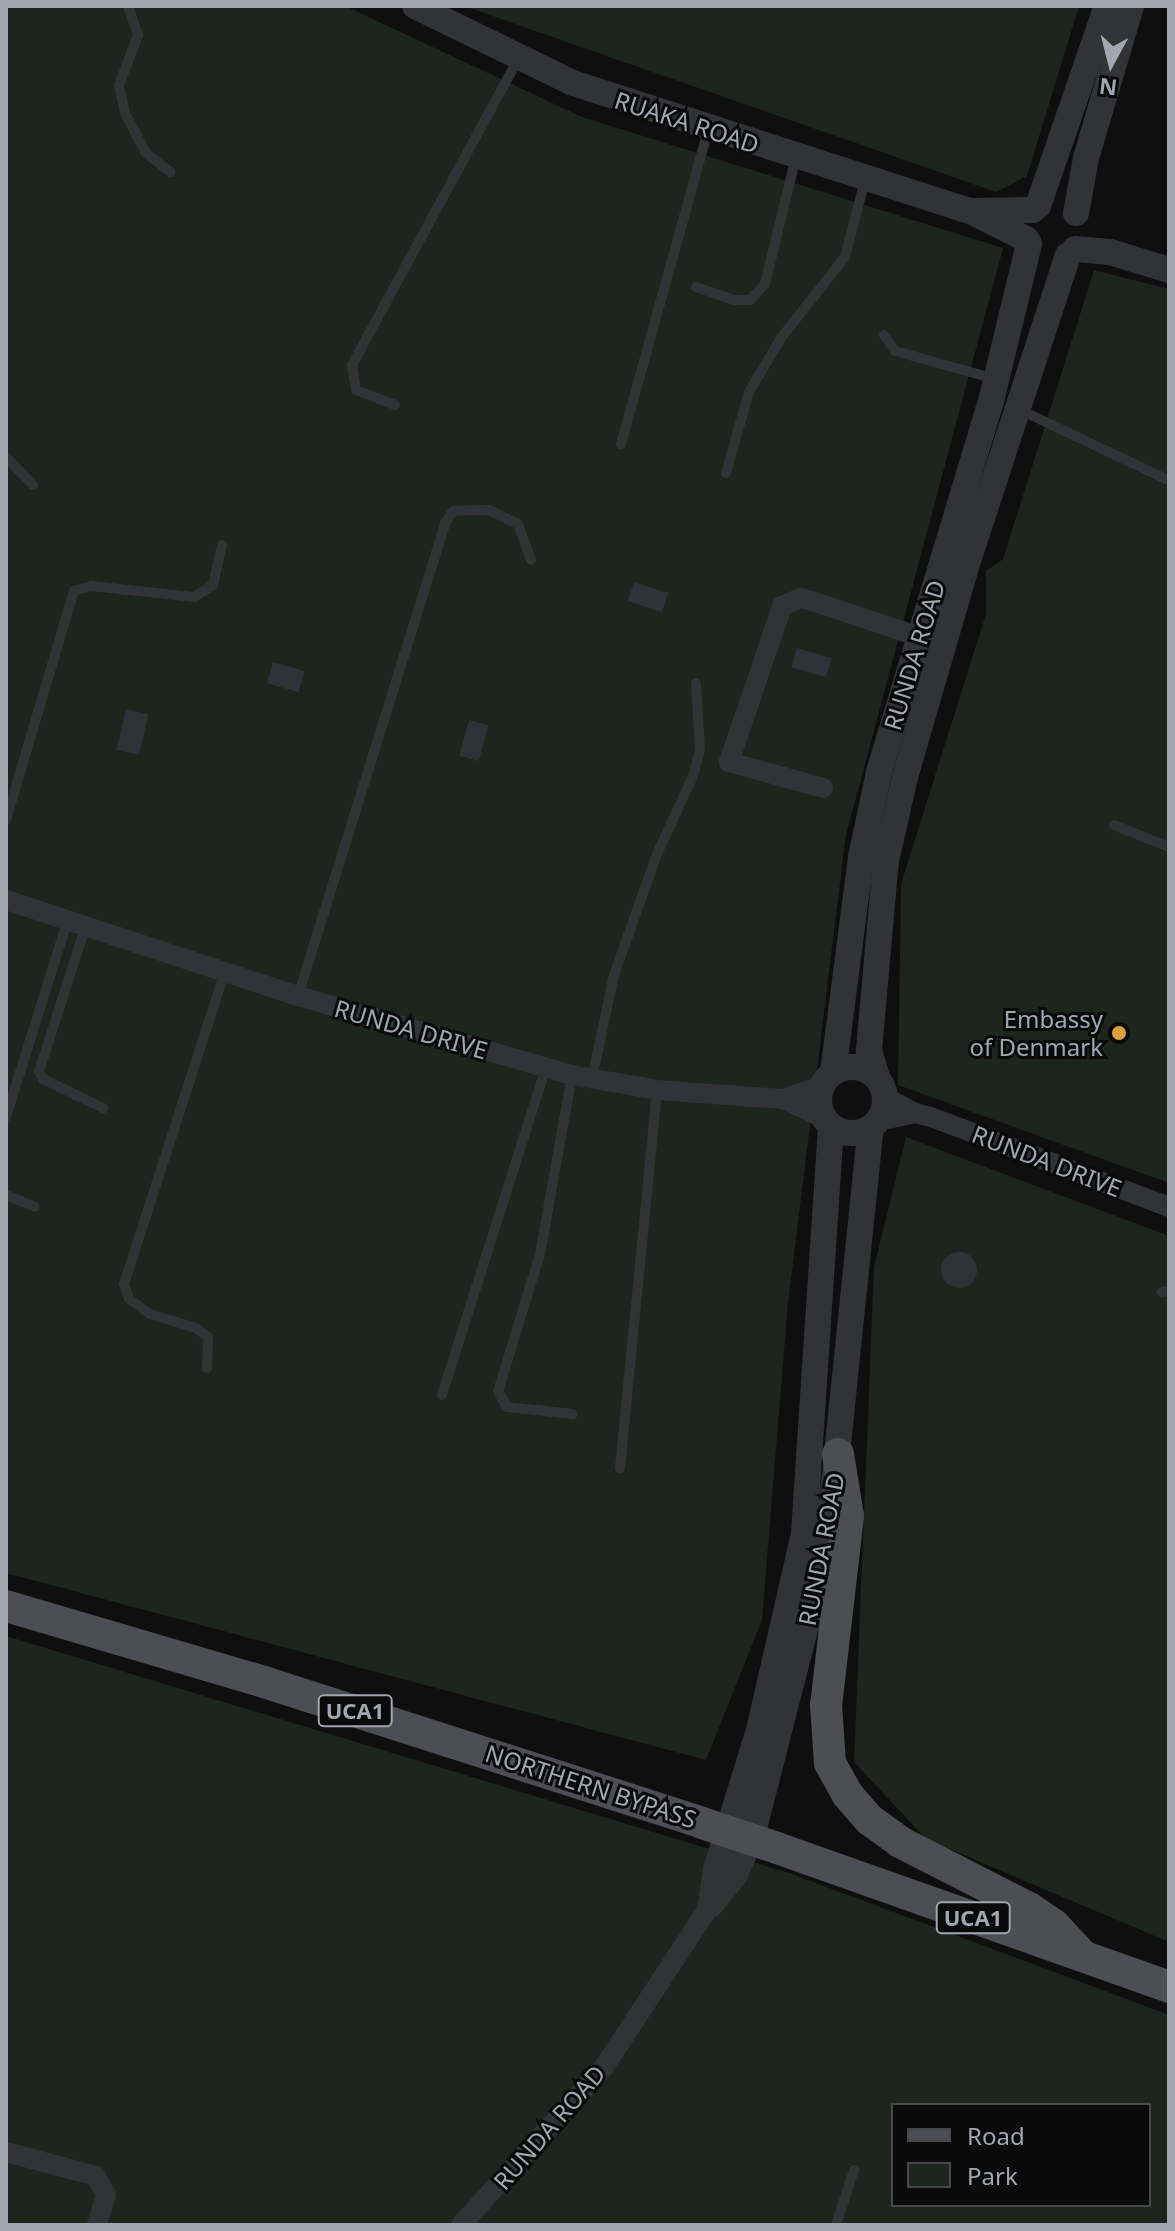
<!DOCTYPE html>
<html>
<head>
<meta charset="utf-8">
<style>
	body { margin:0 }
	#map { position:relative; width:1175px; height:2231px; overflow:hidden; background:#0f0f10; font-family:"Noto Sans",sans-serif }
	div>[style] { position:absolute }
	.green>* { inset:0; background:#1e241e }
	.water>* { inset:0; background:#2c3339; transform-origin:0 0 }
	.round { border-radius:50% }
	.service>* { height:10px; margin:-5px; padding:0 5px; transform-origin:5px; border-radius:5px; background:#323336 }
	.minor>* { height:20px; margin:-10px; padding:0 10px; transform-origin:10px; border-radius:10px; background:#323336 }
	.tertiary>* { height:26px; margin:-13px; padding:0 13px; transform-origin:13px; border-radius:13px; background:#323336 }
	.tertiary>.ring { margin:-13px; padding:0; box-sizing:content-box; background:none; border:26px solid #323336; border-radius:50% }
	.primary>* { height:32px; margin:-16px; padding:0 16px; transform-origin:16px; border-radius:16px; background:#4d4e53 }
	.primary-bridge>* { height:32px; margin:-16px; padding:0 16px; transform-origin:16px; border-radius:16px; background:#4d4e53 }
	.dots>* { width:22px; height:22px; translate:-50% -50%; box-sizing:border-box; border:4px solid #0a0a0b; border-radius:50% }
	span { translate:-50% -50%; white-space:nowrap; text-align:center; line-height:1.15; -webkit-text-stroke:6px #0a0a0b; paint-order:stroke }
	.shield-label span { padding:2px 6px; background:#0a0a0b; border:2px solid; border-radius:6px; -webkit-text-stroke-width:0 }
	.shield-label { font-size:22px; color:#a2a6af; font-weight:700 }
	.street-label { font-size:24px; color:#a2a6af }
	.poi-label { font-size:24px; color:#a2a6af }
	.right { translate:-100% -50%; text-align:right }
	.frame { position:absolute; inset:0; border:8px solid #a2a6af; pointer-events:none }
	.legend { position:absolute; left:891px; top:2103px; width:260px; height:104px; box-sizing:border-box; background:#0a0a0b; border:2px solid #47484d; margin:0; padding:10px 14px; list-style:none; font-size:24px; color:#a2a6af }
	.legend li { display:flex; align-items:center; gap:16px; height:40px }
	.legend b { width:40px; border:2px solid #47484d }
	.north { position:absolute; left:1071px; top:24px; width:80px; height:80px; -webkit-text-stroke:6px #0a0a0b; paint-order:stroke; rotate:187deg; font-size:22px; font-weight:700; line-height:32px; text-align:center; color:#a2a6af }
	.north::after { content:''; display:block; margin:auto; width:28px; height:36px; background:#a2a6af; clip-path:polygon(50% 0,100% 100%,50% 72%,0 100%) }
</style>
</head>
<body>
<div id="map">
	<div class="green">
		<div style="clip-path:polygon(6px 6px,345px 6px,582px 117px,1003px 248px,846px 835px,788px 1303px,762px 1620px,706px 1760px,6px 1573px)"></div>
		<div style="clip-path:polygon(464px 6px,1079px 6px,1027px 176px,996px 192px)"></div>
		<div style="clip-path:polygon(1094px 270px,1169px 289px,1169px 1183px,898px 1085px,901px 884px,986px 614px,986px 571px,1003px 559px)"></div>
		<div style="clip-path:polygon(906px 1137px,1169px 1236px,1169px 1942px,926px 1839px,854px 1762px,874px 1267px)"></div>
		<div style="clip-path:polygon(evenodd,6px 1636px,792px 1874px,1169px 2015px,1169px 2225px,6px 2225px,6px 1636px,893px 2105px,1149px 2105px,1149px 2205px,893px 2205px,893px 2105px)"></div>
	</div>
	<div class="water">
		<div style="left:634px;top:582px;width:36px;height:20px;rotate:18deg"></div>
		<div style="left:797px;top:648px;width:36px;height:20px;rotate:16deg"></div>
		<div style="left:273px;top:662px;width:33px;height:22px;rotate:16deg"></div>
		<div style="left:126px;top:709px;width:23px;height:42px;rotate:13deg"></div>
		<div style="left:469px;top:720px;width:20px;height:37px;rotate:15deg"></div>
		<div class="round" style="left:941px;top:1252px;width:36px;height:36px"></div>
	</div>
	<div class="service">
		<div style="left:128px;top:6px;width:31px;rotate:71deg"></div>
		<div style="left:138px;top:35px;width:53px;rotate:110.8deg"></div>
		<div style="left:119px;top:85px;width:29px;rotate:78deg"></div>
		<div style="left:125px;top:113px;width:45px;rotate:62.3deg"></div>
		<div style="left:146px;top:153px;width:31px;rotate:38deg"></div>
		<div style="left:696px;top:287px;width:40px;rotate:18.9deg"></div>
		<div style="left:734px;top:300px;width:16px"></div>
		<div style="left:750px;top:300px;width:22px;rotate:-47deg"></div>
		<div style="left:765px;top:284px;width:131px;rotate:-76.3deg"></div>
		<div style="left:884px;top:335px;width:19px;rotate:55deg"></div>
		<div style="left:895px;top:351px;width:104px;rotate:15.6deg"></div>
		<div style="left:395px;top:405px;width:42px;rotate:-159deg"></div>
		<div style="left:356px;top:390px;width:25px;rotate:-99deg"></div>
		<div style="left:352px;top:365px;width:349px;rotate:-61.5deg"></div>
		<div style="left:1018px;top:409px;width:166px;rotate:25.3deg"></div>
		<div style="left:621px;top:444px;width:325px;rotate:-74.5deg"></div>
		<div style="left:6px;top:457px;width:39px;rotate:46deg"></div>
		<div style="left:726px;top:473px;width:84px;rotate:-74.1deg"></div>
		<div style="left:749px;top:392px;width:63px;rotate:-59.3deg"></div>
		<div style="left:781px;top:338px;width:103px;rotate:-51.7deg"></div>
		<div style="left:845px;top:257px;width:80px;rotate:-75.4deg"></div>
		<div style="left:6px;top:820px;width:239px;rotate:-73.5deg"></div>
		<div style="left:74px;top:591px;width:19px;rotate:-16deg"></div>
		<div style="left:92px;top:586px;width:103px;rotate:6.2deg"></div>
		<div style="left:194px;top:597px;width:22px;rotate:-32deg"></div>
		<div style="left:213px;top:585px;width:41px;rotate:-77.3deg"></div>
		<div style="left:1114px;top:825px;width:59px;rotate:21.8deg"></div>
		<div style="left:86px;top:925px;width:153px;rotate:107.8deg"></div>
		<div style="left:39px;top:1071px;width:9px;rotate:63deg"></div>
		<div style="left:43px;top:1079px;width:67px;rotate:25.8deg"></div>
		<div style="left:298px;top:996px;width:495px;rotate:-72.7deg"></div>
		<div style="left:445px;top:523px;width:14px;rotate:-56deg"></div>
		<div style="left:453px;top:511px;width:36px;rotate:-2deg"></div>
		<div style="left:489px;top:510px;width:32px;rotate:26deg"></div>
		<div style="left:518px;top:524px;width:38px;rotate:70deg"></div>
		<div style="left:572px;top:1075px;width:182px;rotate:100.1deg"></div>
		<div style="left:540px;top:1254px;width:143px;rotate:107deg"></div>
		<div style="left:498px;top:1391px;width:18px;rotate:61deg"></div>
		<div style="left:507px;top:1407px;width:66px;rotate:6.1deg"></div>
		<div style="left:592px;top:1079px;width:106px;rotate:-78.1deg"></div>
		<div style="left:614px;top:975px;width:128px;rotate:-70.4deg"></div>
		<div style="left:657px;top:854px;width:86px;rotate:-65.2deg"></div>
		<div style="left:693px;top:776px;width:27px;rotate:-75deg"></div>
		<div style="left:700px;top:750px;width:67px;rotate:-93.4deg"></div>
		<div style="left:6px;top:1117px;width:207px;rotate:-72.6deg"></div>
		<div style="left:6px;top:1195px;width:31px;rotate:22deg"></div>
		<div style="left:1162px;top:1292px;width:7px;rotate:-8deg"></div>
		<div style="left:207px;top:1368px;width:31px;rotate:-88deg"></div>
		<div style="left:208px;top:1337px;width:15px;rotate:-143deg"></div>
		<div style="left:196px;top:1328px;width:48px;rotate:-163.1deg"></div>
		<div style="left:150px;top:1314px;width:26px;rotate:-144deg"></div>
		<div style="left:129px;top:1299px;width:16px;rotate:-108deg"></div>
		<div style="left:124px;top:1284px;width:329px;rotate:-72.1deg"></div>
		<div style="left:442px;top:1395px;width:343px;rotate:-72.4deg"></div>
		<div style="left:620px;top:1468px;width:380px;rotate:-84.4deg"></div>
		<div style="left:836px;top:2225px;width:58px;rotate:-71.9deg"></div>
	</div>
	<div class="minor">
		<div style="left:823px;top:788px;width:98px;rotate:-164.5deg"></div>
		<div style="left:729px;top:762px;width:165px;rotate:-71.2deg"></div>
		<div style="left:782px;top:606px;width:21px;rotate:-23deg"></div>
		<div style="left:801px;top:598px;width:11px;rotate:15deg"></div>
		<div style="left:812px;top:601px;width:114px;rotate:18.4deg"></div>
		<div style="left:6px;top:900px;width:307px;rotate:18.2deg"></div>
		<div style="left:298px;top:996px;width:285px;rotate:16.1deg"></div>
		<div style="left:572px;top:1075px;width:86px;rotate:10deg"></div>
		<div style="left:657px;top:1090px;width:126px;rotate:4.1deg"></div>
		<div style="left:783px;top:1099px;width:45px;rotate:24.9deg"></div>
		<div style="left:885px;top:1097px;width:34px;rotate:28deg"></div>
		<div style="left:783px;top:1099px;width:41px;rotate:-18.4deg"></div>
		<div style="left:878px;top:1121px;width:38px;rotate:-12deg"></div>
		<div style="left:915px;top:1113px;width:16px;rotate:14deg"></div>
		<div style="left:931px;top:1117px;width:254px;rotate:20.7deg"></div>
		<div style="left:6px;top:2152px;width:93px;rotate:14.9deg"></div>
		<div style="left:96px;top:2176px;width:21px;rotate:62deg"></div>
		<div style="left:106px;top:2195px;width:31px;rotate:107deg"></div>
		<div style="left:461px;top:2225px;width:213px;rotate:-47.9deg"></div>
		<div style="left:604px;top:2067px;width:195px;rotate:-56.7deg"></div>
	</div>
	<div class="tertiary">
		<div style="left:415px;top:6px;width:176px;rotate:26deg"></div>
		<div style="left:573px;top:83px;width:417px;rotate:17.9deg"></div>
		<div style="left:970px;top:211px;width:63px;rotate:26.6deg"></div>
		<div style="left:1038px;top:206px;width:212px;rotate:-71deg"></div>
		<div style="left:973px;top:211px;width:60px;rotate:-1deg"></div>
		<div style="left:1076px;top:213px;width:56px;rotate:-79.7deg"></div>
		<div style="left:1086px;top:158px;width:159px;rotate:-73.5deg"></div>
		<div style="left:1075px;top:249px;width:35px;rotate:5deg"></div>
		<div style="left:1110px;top:252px;width:62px;rotate:17deg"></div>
		<div class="ring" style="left:819px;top:1067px;width:40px;height:40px"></div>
		<div style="left:833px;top:1073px;width:218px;rotate:-82.6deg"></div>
		<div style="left:861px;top:857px;width:87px;rotate:-78deg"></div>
		<div style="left:879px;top:772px;width:388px;rotate:-73.2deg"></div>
		<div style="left:991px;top:401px;width:162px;rotate:-76.4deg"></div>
		<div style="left:877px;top:1077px;width:28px;rotate:-107deg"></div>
		<div style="left:869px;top:1050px;width:190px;rotate:-84.9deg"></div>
		<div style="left:886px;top:861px;width:86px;rotate:-77.3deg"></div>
		<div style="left:905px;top:777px;width:216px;rotate:-73.8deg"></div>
		<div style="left:965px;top:570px;width:331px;rotate:-71.9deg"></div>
		<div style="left:711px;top:1904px;width:38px;rotate:-51deg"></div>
		<div style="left:735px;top:1874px;width:42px;rotate:-65.9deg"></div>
		<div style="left:752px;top:1836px;width:305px;rotate:-75.6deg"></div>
		<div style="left:828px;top:1541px;width:415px;rotate:-84.1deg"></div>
		<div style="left:711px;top:1904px;width:35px;rotate:-82deg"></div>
		<div style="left:716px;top:1869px;width:145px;rotate:-72.8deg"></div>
		<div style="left:759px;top:1730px;width:202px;rotate:-77.1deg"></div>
		<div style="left:804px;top:1533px;width:408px;rotate:-86.2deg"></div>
	</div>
	<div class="primary">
		<div style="left:838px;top:1454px;width:63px;rotate:80.8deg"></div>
		<div style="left:848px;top:1516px;width:190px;rotate:96.6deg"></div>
		<div style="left:826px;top:1705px;width:58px;rotate:86.1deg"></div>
		<div style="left:830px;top:1763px;width:35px;rotate:61deg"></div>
		<div style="left:847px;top:1794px;width:35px;rotate:49deg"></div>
		<div style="left:870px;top:1820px;width:37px;rotate:36deg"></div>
		<div style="left:900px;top:1842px;width:145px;rotate:27.1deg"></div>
		<div style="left:1029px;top:1908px;width:30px;rotate:34deg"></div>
		<div style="left:1054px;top:1925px;width:42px;rotate:46.9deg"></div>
		<div style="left:6px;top:1606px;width:269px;rotate:16.4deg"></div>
		<div style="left:264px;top:1682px;width:460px;rotate:17.8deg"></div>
		<div style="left:777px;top:1848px;width:416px;rotate:19.5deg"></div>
	</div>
	<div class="primary-bridge">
		<div style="left:702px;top:1823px;width:79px;rotate:18.4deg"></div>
	</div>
	<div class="dots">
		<div style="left:1119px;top:1033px;background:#d8a23e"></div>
	</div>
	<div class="shield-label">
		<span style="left:355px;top:1711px">UCA1</span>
		<span style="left:973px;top:1918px">UCA1</span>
	</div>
	<div class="street-label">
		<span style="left:687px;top:122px;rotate:18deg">RUAKA ROAD</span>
		<span style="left:914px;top:655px;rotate:-73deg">RUNDA ROAD</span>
		<span style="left:411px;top:1029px;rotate:16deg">RUNDA DRIVE</span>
		<span style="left:1047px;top:1161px;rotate:21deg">RUNDA DRIVE</span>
		<span style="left:821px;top:1549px;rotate:-79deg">RUNDA ROAD</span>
		<span style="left:591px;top:1786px;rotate:18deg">NORTHERN BYPASS</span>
		<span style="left:549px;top:2127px;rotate:-49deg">RUNDA ROAD</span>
	</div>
	<div class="poi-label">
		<span class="right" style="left:1103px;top:1033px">Embassy<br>of Denmark</span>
	</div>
	<div class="frame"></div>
	<ul class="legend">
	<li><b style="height:10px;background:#4d4e53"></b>Road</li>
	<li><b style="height:22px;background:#1e241e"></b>Park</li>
	</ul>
	<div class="north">N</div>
</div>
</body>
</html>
